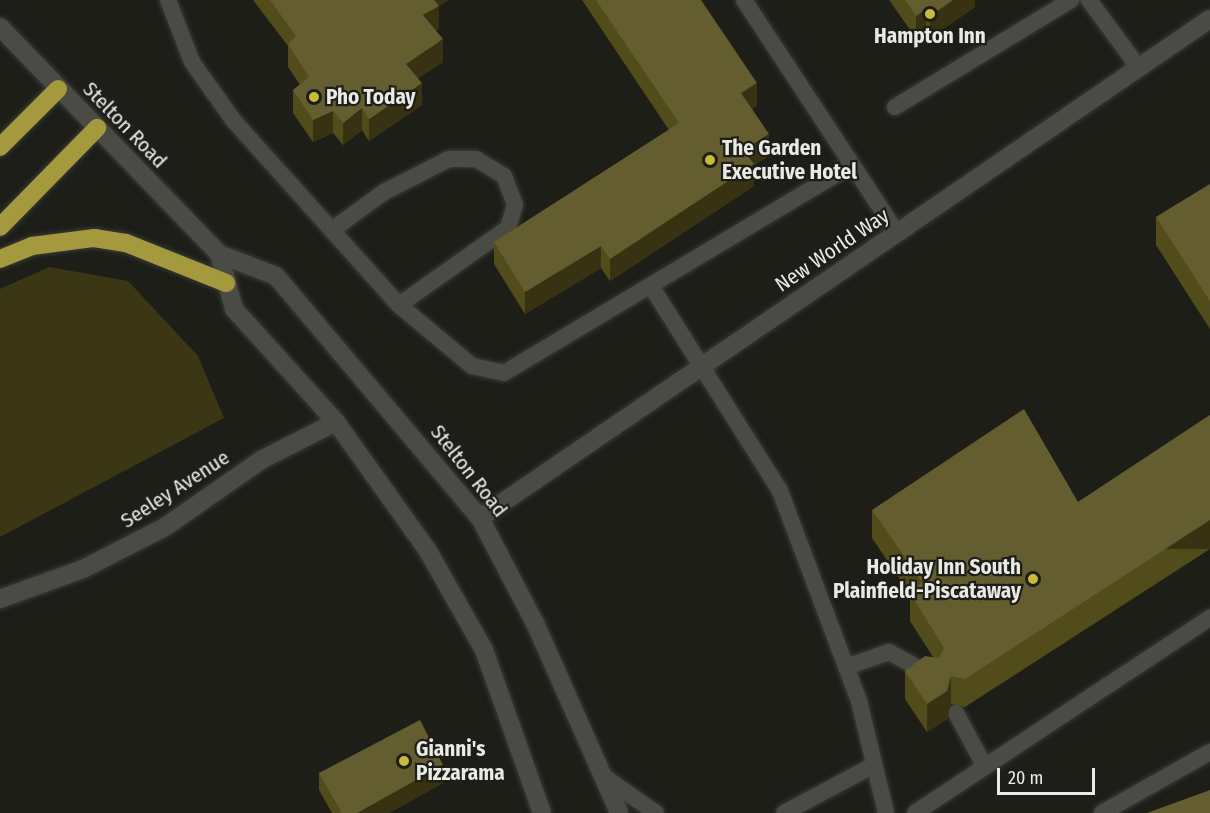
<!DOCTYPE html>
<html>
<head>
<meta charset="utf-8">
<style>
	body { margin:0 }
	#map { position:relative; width:1210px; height:813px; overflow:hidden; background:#1e1e19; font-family:"Fira Sans Condensed",sans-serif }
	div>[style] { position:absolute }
	.green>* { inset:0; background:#3b3714 }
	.roads { filter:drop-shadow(0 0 2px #3a3a36) drop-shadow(0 0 2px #3a3a36) }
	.lane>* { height:16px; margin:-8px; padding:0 8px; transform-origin:8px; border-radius:8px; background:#4b4b46 }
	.street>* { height:18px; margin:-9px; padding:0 9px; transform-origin:9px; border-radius:9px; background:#4b4b46 }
	.secondary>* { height:18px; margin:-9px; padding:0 9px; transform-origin:9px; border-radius:9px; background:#4b4b46 }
	.highway>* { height:18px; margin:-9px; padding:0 9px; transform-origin:9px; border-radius:9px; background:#a4993d }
	.wall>* { inset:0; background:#524c1a }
	.shaded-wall>* { inset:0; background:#373211; transform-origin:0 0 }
	.building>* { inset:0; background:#635d30 }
	.dots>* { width:16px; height:16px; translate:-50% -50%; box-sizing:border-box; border:3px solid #1e1e19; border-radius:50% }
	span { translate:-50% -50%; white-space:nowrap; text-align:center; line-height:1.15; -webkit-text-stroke:4.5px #1e1e19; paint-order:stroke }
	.poi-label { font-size:21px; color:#e9e9e6; font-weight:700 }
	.left { translate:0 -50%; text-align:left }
	.right { translate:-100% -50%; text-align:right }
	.street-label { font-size:21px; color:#e9e9e6 }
	.scale { position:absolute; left:997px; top:768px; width:98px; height:27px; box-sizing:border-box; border:3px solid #e9e9e6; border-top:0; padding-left:8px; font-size:18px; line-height:21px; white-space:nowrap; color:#e9e9e6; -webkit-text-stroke:4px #1e1e19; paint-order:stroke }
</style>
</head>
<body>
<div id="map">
	<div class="green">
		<div style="clip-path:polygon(49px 267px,128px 281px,198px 356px,224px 418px,0 537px,0 289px)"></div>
	</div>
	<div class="roads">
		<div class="lane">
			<div style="left:168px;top:0;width:66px;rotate:68.8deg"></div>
			<div style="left:192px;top:62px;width:71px;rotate:54.7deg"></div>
			<div style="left:233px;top:120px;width:249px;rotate:48.1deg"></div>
			<div style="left:399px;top:305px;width:95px;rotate:39.9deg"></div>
			<div style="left:472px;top:366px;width:33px;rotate:12deg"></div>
			<div style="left:504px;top:373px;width:403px;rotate:-30.9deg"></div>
			<div style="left:744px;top:0;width:279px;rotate:56.7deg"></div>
			<div style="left:1089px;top:0;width:84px;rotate:53.7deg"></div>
			<div style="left:895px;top:107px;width:206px;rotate:-31.3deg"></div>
			<div style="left:332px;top:230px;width:64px;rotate:-36.2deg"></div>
			<div style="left:384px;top:192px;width:73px;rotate:-26.9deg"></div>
			<div style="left:449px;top:159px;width:27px"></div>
			<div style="left:476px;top:159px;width:33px;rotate:31deg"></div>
			<div style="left:504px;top:176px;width:31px;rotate:69deg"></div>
			<div style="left:515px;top:205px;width:24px;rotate:107deg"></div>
			<div style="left:508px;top:228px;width:133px;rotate:144.8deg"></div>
			<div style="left:651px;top:286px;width:242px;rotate:57.8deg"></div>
			<div style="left:780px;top:491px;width:224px;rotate:69.4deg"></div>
			<div style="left:859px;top:701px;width:115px;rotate:76.4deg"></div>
			<div style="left:846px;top:667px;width:46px;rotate:-19.2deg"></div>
			<div style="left:889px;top:652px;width:48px;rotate:28.7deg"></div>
			<div style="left:956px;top:713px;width:61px;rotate:61.8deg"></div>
			<div style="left:606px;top:778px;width:61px;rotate:35deg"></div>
			<div style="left:784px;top:813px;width:102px;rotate:-28.1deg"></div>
			<div style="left:915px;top:813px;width:354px;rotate:-33.5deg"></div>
			<div style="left:1102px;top:813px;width:124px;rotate:-29.5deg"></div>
		</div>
		<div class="street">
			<div style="left:480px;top:518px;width:884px;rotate:-34.36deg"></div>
			<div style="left:0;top:599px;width:88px;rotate:-19.9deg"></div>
			<div style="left:83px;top:569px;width:92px;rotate:-27.1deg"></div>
			<div style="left:165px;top:527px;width:117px;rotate:-34.9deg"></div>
			<div style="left:261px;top:460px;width:84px;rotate:-26.9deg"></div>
		</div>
		<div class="secondary">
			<div style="left:0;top:27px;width:315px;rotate:46deg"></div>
			<div style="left:219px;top:254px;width:61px;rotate:21.1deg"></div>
			<div style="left:276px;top:276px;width:317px;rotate:49.9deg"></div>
			<div style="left:480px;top:518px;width:119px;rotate:62.4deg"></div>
			<div style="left:535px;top:623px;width:208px;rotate:66.1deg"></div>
			<div style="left:219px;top:254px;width:57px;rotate:74.7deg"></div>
			<div style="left:234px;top:309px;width:152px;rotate:47.9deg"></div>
			<div style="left:336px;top:422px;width:158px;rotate:54.5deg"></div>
			<div style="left:428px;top:551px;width:114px;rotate:60.5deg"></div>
			<div style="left:484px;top:650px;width:173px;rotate:70.4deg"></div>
		</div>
		<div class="highway">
			<div style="left:0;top:147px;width:82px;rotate:-45deg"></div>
			<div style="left:0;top:227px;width:139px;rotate:-45.6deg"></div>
			<div style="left:0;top:259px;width:35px;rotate:-22deg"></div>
			<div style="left:32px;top:246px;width:63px;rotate:-7.4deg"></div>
			<div style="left:94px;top:238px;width:32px;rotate:9deg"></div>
			<div style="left:126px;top:243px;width:108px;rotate:21.8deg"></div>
		</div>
	</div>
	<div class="wall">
		<div style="clip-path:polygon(253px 0,449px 0,439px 6px,439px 29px,436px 30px,443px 62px,418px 78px,422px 105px,369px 141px,362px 130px,343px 145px,333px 133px,313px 142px,293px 113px,293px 90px,300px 85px,288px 67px,288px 46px)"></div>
		<div style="clip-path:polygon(582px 0,701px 0,757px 106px,752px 109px,769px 156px,754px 165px,754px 186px,610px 281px,601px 268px,525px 314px,494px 264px,494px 242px,669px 130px)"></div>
		<div style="clip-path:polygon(889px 0,975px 0,975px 7px,930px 38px,926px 31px,916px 38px)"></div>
		<div style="clip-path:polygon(1210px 184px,1210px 329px,1156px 245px,1156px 217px)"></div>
		<div style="clip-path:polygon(1210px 415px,1210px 549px,965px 707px,951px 704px,947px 719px,927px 732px,905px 699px,905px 671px,933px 657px,910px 621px,910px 594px,872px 538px,872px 510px,1078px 502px)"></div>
		<div style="clip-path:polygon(319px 773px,443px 783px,389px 813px,332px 813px,319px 790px)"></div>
	</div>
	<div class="shaded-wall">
		<div style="clip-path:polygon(427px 0,449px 0,439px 6px,439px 29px,423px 37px,423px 15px)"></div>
		<div style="clip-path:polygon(953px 0,975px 0,975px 7px,930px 38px,930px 16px)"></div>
		<div style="clip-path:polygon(926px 9px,926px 31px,916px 38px,916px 16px)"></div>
		<div style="clip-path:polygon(443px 39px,443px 62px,406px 86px,406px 64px)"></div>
		<div style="clip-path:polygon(422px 83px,422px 105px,369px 141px,369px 119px)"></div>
		<div style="clip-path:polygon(757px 83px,757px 106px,741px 115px,741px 93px)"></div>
		<div style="clip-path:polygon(362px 108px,362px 130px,343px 145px,343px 123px)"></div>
		<div style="clip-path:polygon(333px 111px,333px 133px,313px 142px,313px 120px)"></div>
		<div style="clip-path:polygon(769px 134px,769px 156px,754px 165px,754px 186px,610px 281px,610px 259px,743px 150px)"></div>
		<div style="clip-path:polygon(601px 246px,601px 268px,525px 314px,525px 292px)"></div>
		<div style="left:1210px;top:520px;width:29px;height:292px;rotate:90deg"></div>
		<div style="clip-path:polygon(951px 676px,951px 704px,947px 719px,927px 732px,927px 704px)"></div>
		<div style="clip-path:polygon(443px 765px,443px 783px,389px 813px,357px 813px)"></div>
	</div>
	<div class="building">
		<div style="clip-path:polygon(270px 0,434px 0,439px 6px,423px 15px,443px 39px,406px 64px,422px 83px,369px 119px,362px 108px,343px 123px,333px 111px,313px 120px,293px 90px,309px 77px,288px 44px,296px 36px)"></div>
		<div style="clip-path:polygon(596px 0,701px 0,757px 83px,741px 93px,769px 134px,743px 150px,754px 164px,610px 259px,601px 246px,525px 292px,494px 242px,679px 123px)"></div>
		<div style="clip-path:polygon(905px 0,953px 0,930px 16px,926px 9px,916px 16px)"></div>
		<div style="clip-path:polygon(1210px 184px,1210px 301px,1156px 217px)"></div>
		<div style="clip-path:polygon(1024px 409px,1078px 502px,1210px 415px,1210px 520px,965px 679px,951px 676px,947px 691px,927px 704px,905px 671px,925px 656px,939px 658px,944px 648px,910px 593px,922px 582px,872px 510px)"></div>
		<div style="clip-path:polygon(420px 720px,443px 765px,357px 813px,342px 813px,319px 773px)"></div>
		<div style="clip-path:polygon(1210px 790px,1210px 813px,1147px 813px)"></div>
	</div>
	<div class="dots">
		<div style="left:930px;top:14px;background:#caba3a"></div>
		<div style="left:314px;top:97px;background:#caba3a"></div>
		<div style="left:710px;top:160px;background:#caba3a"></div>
		<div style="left:1033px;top:579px;background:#caba3a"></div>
		<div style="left:404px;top:761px;background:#caba3a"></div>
	</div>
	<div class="poi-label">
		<span style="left:930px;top:36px">Hampton Inn</span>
		<span class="left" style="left:326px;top:97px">Pho Today</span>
		<span class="left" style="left:722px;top:160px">The Garden<br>Executive Hotel</span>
		<span class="right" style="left:1021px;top:579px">Holiday Inn South<br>Plainfield-Piscataway</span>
		<span class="left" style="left:416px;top:761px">Gianni's<br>Pizzarama</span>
	</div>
	<div class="street-label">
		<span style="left:125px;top:125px;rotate:46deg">Stelton Road</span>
		<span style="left:832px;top:250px;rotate:-34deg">New World Way</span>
		<span style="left:469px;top:471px;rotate:52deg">Stelton Road</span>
		<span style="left:175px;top:489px;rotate:-33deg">Seeley Avenue</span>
	</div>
	<div class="scale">20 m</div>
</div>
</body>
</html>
